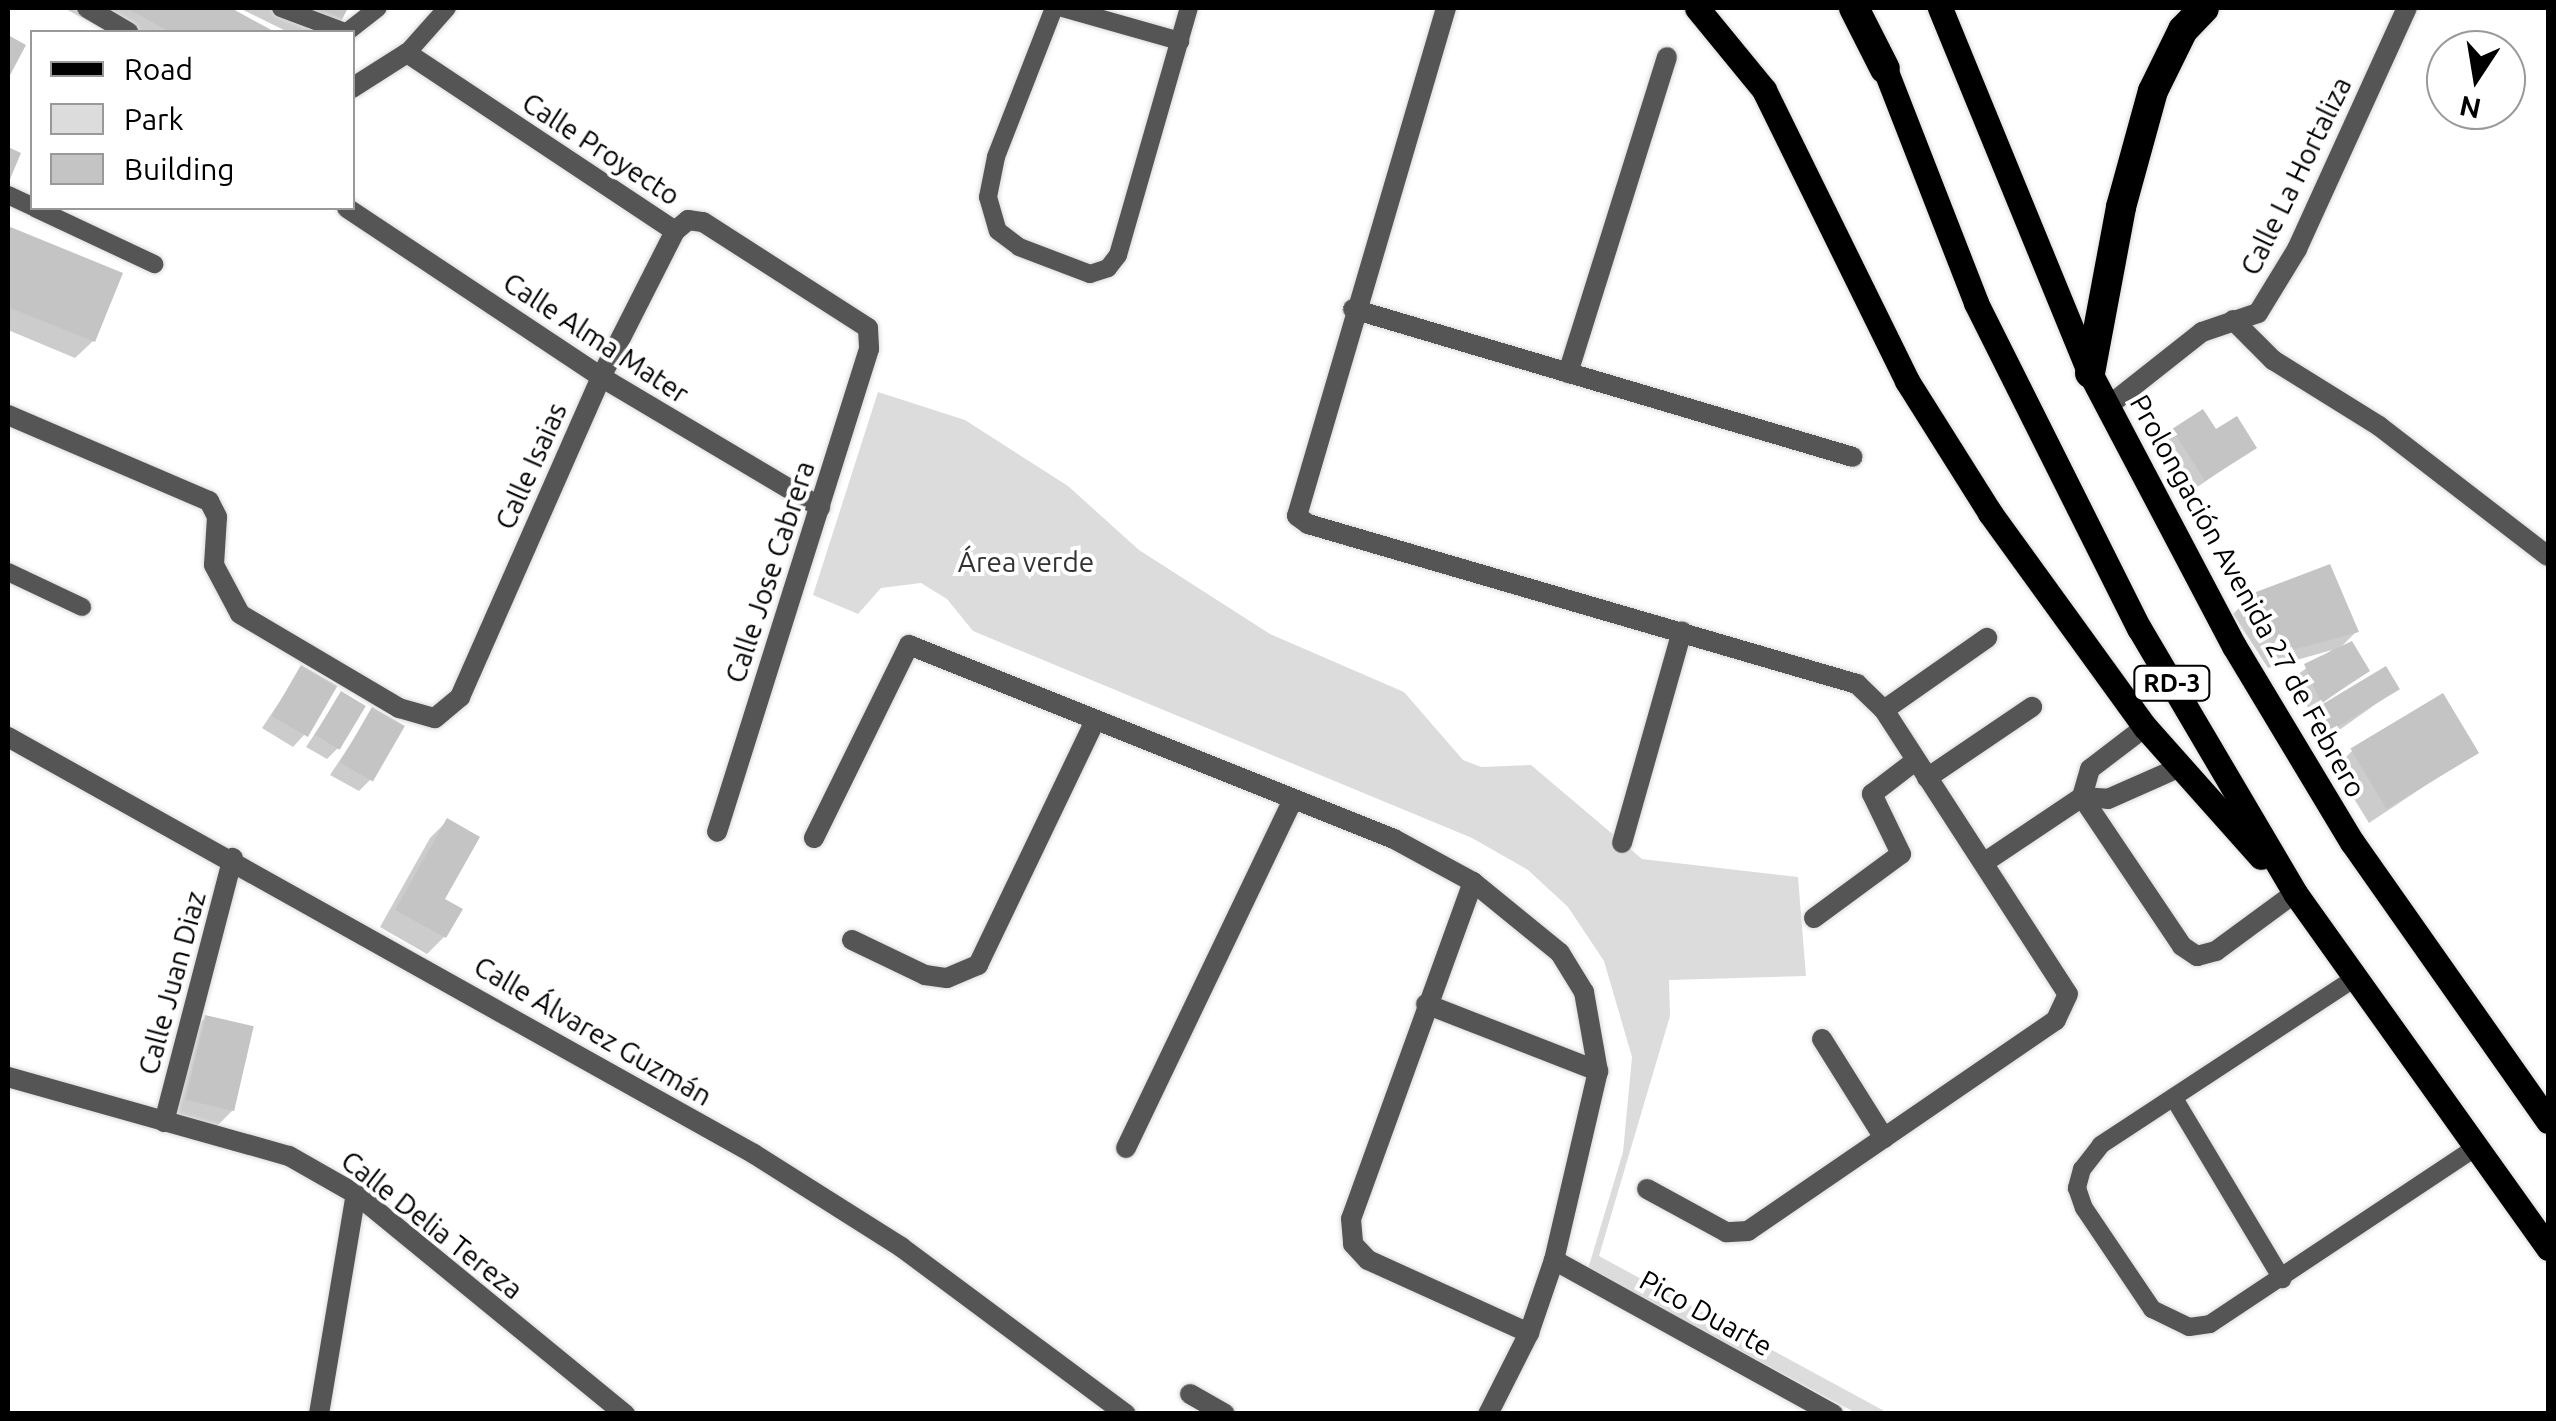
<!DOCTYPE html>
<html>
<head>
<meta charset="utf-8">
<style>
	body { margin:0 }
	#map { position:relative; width:2556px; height:1421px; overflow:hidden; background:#fff; font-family:Ubuntu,sans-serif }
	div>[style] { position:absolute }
	.green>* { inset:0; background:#dcdcdc }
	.shadow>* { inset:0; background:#0003 }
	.building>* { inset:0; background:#c4c4c4; transform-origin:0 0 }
	.roads { filter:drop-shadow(0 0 2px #dbdbdb) drop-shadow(0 0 2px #dbdbdb) }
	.service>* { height:18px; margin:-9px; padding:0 9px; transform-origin:9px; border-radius:9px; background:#555 }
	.minor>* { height:20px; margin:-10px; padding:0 10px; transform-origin:10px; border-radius:10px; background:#555 }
	.primary>* { height:25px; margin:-12.5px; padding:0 12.5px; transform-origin:12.5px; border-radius:12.5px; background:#000 }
	.motorway>* { height:30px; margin:-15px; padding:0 15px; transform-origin:15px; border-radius:15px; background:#000 }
	span { translate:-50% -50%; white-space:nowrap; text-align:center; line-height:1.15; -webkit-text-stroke:8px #fff; paint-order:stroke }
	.shield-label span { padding:2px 8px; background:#fff; border:2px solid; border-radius:8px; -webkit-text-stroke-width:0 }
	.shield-label { font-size:25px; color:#000; font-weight:700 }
	.street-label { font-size:28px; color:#000 }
	.park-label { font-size:28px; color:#333 }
	.frame { position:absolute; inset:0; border:10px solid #000; pointer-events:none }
	.legend { position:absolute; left:30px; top:30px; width:325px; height:180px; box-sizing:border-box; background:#fff; border:2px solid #999; margin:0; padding:12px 18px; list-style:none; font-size:30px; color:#000 }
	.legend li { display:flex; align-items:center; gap:20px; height:50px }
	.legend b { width:50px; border:2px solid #999 }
	.north { position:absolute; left:2426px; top:30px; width:100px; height:100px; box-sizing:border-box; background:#fff; border:2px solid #999; border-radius:50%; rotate:192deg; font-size:28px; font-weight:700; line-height:40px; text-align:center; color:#000 }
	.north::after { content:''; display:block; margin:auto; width:35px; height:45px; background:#000; clip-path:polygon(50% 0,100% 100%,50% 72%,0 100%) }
</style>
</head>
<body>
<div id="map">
	<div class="green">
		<div style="clip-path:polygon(878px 392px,965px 420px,1068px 486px,1139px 550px,1270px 634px,1404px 692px,1463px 760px,1481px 767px,1531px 765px,1642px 859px,1798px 877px,1806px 976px,1669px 980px,1670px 1016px,1599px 1256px,1888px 1413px,1856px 1413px,1588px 1269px,1623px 1152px,1632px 1057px,1604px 961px,1568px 907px,1528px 870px,1472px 838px,973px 631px,947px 599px,921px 583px,881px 588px,858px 614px,813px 595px)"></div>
	</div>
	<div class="shadow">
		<div style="clip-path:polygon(64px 8px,226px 8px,270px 32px,108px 32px)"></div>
		<div style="clip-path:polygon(239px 8px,345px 8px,327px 32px,288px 32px)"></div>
		<div style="clip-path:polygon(8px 229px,120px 274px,93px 341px,75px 358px,8px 330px)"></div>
		<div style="clip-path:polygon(2173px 431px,2215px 432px,2254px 448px,2193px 490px,2162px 442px)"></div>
		<div style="clip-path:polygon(2250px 597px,2356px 632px,2337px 651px,2367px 671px,2310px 712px,2294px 677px,2332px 650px,2268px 668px,2233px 614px)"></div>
		<div style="clip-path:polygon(302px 668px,304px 735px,293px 747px,262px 728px)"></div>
		<div style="clip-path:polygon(2397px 689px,2321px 743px,2309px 725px,2320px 714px)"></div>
		<div style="clip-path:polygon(341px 694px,338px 748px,327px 759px,306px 747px)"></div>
		<div style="clip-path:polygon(373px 710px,370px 780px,359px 791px,330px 775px)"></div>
		<div style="clip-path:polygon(2352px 751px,2476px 752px,2369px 823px,2335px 768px)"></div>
		<div style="clip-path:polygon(447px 821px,444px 937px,427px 954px,380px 927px,430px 838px)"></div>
		<div style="clip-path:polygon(205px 1018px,233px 1110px,216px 1127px,170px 1117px,188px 1035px)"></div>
	</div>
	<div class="building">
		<div style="clip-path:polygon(126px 8px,231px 8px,275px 32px,170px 32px)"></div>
		<div style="clip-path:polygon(305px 8px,348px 8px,339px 25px)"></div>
		<div style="clip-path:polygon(8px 35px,26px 45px,8px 79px)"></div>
		<div style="clip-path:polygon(8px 147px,21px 153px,8px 184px)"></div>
		<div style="clip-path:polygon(8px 226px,123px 273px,95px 342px,8px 307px)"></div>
		<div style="clip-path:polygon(2203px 409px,2216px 429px,2237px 416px,2257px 448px,2205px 481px,2172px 429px)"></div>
		<div style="clip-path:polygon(2330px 564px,2359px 632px,2285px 652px,2248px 595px)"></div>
		<div style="clip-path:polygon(2352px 641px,2370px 671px,2321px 703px,2304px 664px)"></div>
		<div style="left:301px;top:665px;width:42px;height:59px;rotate:30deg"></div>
		<div style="left:2386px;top:666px;width:27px;height:82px;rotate:59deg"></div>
		<div style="left:341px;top:691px;width:29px;height:51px;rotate:31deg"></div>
		<div style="left:2443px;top:693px;width:70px;height:108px;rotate:59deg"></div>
		<div style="left:372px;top:707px;width:38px;height:64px;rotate:30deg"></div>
		<div style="clip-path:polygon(447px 818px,480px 837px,445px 899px,463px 909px,446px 938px,395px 910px)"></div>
		<div style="left:205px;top:1015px;width:50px;height:87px;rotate:13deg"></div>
	</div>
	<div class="roads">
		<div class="service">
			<div style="left:281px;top:8px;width:68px;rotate:20.6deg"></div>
			<div style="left:1054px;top:8px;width:160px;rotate:111.3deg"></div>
			<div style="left:996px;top:157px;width:41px;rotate:101.3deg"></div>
			<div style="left:988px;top:197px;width:35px;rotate:74deg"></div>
			<div style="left:998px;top:231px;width:26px;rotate:37deg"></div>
			<div style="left:1019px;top:247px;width:76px;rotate:20.8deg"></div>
			<div style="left:1090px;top:274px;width:19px;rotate:-18deg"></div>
			<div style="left:1108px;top:268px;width:16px;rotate:-52deg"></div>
			<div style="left:1118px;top:255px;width:257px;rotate:-74deg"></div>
			<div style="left:1063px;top:8px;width:122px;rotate:15.8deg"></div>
			<div style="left:347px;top:32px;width:39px;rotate:-38deg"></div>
			<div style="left:407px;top:53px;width:60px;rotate:-48.4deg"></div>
			<div style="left:8px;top:195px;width:26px;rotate:25deg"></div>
			<div style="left:35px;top:208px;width:132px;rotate:25.2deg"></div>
			<div style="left:8px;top:572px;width:82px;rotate:25.3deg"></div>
			<div style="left:2358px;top:976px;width:308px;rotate:146.7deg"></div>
			<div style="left:2101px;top:1145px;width:31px;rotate:128deg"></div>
			<div style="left:2082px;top:1169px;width:20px;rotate:105deg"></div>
			<div style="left:2077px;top:1188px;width:21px;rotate:71deg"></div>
			<div style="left:2084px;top:1208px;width:122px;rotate:56deg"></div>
			<div style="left:2152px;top:1309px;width:41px;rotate:25.9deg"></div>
			<div style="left:2189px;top:1327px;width:21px;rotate:-8deg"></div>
			<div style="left:2210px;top:1324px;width:318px;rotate:-33.6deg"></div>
			<div style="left:2175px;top:1100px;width:209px;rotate:59.1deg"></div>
		</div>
		<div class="minor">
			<div style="left:87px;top:8px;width:48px;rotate:30.3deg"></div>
			<div style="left:1446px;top:8px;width:529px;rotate:106.35deg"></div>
			<div style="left:1297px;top:516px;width:14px;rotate:36deg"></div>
			<div style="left:1308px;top:524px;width:572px;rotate:16.25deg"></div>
			<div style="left:1857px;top:684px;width:37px;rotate:44deg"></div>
			<div style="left:1884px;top:710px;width:338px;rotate:57.1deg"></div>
			<div style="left:2068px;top:994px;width:29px;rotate:115deg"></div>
			<div style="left:2056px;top:1020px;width:373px;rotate:145.6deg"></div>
			<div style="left:1748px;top:1231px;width:22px;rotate:177deg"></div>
			<div style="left:1726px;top:1232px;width:90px;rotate:-151.4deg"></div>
			<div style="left:352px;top:88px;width:65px;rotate:-32.5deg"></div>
			<div style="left:407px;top:53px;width:322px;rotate:33.6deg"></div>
			<div style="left:675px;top:231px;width:17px;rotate:-40deg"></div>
			<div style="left:688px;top:220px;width:15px;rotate:8deg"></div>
			<div style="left:703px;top:222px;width:196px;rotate:32.7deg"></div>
			<div style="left:868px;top:328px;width:21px;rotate:87deg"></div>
			<div style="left:869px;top:349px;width:506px;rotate:107.47deg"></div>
			<div style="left:347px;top:208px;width:305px;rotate:33.6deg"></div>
			<div style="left:601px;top:377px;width:255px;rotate:30.7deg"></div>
			<div style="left:1353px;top:309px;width:521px;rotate:16.49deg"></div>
			<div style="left:2233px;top:320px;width:57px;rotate:45deg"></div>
			<div style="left:2273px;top:360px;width:125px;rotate:31.9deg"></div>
			<div style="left:2379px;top:426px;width:213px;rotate:37.6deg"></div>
			<div style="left:1568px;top:373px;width:331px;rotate:-72.6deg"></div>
			<div style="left:2107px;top:407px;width:121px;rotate:-38.3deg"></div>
			<div style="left:2202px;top:332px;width:59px;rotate:-18.7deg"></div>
			<div style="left:2258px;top:313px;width:75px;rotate:-58.6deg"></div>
			<div style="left:2297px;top:249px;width:265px;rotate:-65.5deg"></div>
			<div style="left:8px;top:415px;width:219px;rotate:23.2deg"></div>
			<div style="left:209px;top:501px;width:18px;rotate:63deg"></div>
			<div style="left:217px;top:517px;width:48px;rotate:93.6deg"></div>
			<div style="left:214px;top:565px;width:55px;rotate:62deg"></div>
			<div style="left:240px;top:614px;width:185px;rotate:30.6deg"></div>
			<div style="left:399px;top:708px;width:37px;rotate:16deg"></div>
			<div style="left:435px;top:718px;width:33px;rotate:-40deg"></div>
			<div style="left:460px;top:697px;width:350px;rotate:-66.2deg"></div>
			<div style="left:601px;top:377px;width:164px;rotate:-63.1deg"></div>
			<div style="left:1884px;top:710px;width:126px;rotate:-35deg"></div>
			<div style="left:2145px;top:727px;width:69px;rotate:142.6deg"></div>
			<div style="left:2090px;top:769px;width:29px;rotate:106deg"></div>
			<div style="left:2082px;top:797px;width:179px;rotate:56.1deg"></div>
			<div style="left:2182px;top:946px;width:18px;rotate:34deg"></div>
			<div style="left:2197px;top:956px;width:20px;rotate:-15deg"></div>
			<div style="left:2216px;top:951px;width:98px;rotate:-36.3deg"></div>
			<div style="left:8px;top:737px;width:855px;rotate:29.2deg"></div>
			<div style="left:754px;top:1154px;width:174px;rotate:32.3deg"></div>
			<div style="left:901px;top:1247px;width:280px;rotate:36.6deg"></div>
			<div style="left:1927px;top:778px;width:127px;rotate:-34.1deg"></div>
			<div style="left:814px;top:838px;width:215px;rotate:-63.8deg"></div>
			<div style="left:909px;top:645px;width:522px;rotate:21.8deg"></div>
			<div style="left:1394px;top:839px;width:90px;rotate:28.6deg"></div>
			<div style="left:1473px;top:882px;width:112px;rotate:39.2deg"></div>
			<div style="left:1560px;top:953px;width:46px;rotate:58.4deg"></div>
			<div style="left:1584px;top:992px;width:80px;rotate:80deg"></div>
			<div style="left:1598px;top:1071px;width:194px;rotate:103.1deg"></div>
			<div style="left:1554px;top:1260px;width:77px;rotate:108.9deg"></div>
			<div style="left:1529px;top:1333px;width:91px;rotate:116.8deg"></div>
			<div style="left:1622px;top:843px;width:220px;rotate:-74.2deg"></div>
			<div style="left:1985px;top:862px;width:117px;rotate:-33.8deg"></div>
			<div style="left:2082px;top:797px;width:26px;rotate:4deg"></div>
			<div style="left:2108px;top:799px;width:77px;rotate:-23.9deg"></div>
			<div style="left:1473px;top:882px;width:358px;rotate:109.9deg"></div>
			<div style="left:1351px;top:1219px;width:25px;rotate:85deg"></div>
			<div style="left:1353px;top:1244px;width:22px;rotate:47deg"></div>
			<div style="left:1368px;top:1260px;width:177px;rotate:24.4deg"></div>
			<div style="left:1814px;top:918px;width:108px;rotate:-36.3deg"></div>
			<div style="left:1901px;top:854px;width:67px;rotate:-115.8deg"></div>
			<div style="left:1872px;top:794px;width:54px;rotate:-37.5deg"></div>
			<div style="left:852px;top:940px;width:81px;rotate:25.6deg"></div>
			<div style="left:925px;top:975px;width:22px;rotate:8deg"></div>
			<div style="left:947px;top:978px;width:34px;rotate:-23deg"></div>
			<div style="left:978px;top:965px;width:271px;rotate:-64.4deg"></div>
			<div style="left:1426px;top:1004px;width:185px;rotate:21.3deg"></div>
			<div style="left:1822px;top:1039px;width:117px;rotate:57.9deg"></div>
			<div style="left:8px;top:1077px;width:292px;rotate:15.7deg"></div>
			<div style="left:289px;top:1156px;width:77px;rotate:29.6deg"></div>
			<div style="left:356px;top:1194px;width:348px;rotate:39.3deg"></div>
			<div style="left:164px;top:1122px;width:273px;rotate:-75.4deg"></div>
			<div style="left:1126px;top:1148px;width:382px;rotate:-64.4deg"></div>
			<div style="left:1554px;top:1260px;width:319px;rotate:28.9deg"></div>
			<div style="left:1190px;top:1394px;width:40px;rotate:29.7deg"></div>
			<div style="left:319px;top:1414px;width:223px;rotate:-80.5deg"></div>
		</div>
		<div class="primary">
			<div style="left:1697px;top:8px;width:106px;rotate:50.7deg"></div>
			<div style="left:1764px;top:90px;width:324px;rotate:63.8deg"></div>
			<div style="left:1907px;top:381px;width:156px;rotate:57.8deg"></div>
			<div style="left:1990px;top:513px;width:264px;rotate:54.1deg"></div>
			<div style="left:2145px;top:727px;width:174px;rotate:48.3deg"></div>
			<div style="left:1940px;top:8px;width:395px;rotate:67.7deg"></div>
			<div style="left:2090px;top:373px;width:309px;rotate:62.2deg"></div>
			<div style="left:2234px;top:646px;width:229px;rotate:59deg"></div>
			<div style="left:2352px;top:842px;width:341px;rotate:54.9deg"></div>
			<div style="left:1885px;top:69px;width:251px;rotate:68.7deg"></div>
			<div style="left:1976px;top:303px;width:364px;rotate:63.4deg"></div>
			<div style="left:2139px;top:628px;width:308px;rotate:59.5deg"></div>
			<div style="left:2295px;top:893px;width:436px;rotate:54.5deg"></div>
		</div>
		<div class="motorway">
			<div style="left:1854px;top:8px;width:68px;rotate:63.1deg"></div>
			<div style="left:2090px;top:373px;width:169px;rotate:-79.4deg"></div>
			<div style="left:2121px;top:207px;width:120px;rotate:-74.6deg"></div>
			<div style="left:2153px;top:91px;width:68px;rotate:-63.8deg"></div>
			<div style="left:2183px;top:30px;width:30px;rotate:-46deg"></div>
		</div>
	</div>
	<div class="shield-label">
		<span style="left:2172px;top:683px">RD-3</span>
	</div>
	<div class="street-label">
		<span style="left:601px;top:149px;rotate:33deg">Calle Proyecto</span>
		<span style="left:2296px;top:176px;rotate:-64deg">Calle La Hortaliza</span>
		<span style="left:596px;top:338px;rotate:33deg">Calle Alma Mater</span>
		<span style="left:531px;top:466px;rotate:-66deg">Calle Isaias</span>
		<span style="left:770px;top:572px;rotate:-72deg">Calle Jose Cabrera</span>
		<span style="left:2248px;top:596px;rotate:61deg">Prolongación Avenida 27 de Febrero</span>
		<span style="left:172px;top:983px;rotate:-75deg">Calle Juan Diaz</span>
		<span style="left:593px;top:1031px;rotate:30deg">Calle Álvarez Guzmán</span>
		<span style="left:432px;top:1225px;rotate:38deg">Calle Delia Tereza</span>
		<span style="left:1706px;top:1313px;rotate:29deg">Pico Duarte</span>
	</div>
	<div class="park-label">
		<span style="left:1026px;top:562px">Área verde</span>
	</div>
	<div class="frame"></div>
	<ul class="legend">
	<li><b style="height:12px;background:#000"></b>Road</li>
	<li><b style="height:28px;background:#dcdcdc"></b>Park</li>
	<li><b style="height:28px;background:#c4c4c4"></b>Building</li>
	</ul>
	<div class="north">N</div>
</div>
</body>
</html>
